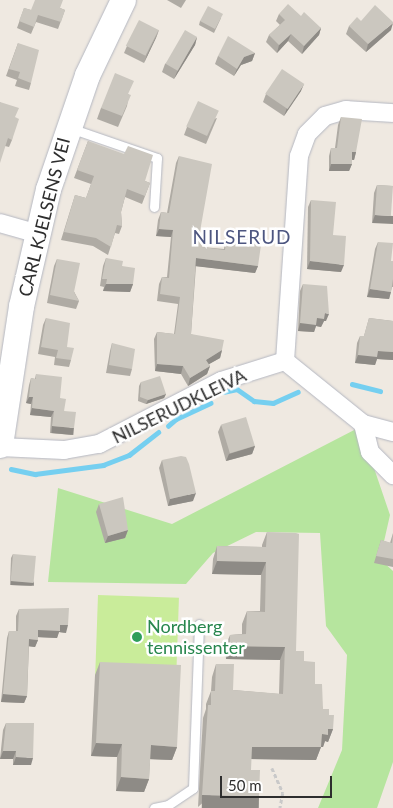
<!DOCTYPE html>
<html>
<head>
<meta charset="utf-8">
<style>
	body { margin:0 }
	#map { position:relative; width:393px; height:808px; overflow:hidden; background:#efe9e1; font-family:Lato,sans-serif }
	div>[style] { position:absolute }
	.green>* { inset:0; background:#b6e59e }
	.pitch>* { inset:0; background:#c9ec9a; transform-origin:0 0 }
	.stream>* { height:4.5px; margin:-2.25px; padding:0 2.25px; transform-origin:2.25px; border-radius:2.25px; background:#75cff0 }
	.path>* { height:2.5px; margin-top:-1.25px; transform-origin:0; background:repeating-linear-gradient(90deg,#c9c9c9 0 4px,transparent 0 6.5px) }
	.roads { filter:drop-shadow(0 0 1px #b4b7c1) drop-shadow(0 0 1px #b4b7c1) }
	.lane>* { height:9px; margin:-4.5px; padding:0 4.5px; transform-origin:4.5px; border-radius:4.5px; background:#fff }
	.street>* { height:18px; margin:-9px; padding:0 9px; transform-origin:9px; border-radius:9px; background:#fff }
	.secondary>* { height:25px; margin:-12.5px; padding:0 12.5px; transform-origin:12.5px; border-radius:12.5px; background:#fff }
	.wall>* { inset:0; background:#afaba4 }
	.shaded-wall>* { inset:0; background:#8e8b86; transform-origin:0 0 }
	.building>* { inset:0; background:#cbc7bf; transform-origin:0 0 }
	.dots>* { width:14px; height:14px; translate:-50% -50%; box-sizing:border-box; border:2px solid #fff; border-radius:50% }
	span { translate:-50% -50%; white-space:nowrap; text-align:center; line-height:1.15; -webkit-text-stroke:5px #fff; paint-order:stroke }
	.street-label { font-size:18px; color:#2e2e2e }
	.leisure-label { font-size:18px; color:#27864d }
	.left { translate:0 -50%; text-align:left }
	.neighbourhood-label { font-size:19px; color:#4d5680; letter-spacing:1px }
	.scale { position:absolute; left:220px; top:776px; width:112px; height:22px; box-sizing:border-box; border:2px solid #2e2e2e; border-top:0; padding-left:6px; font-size:15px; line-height:18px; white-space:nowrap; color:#2e2e2e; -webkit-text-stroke:4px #fff; paint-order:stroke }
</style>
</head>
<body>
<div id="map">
	<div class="green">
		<div style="clip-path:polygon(360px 427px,390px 515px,380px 559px,393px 571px,393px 762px,377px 808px,318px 808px,342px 750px,347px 655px,326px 626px,320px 533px,256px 532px,213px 553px,186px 584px,48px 582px,58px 488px,172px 524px)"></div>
	</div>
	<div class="pitch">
		<div style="left:98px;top:595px;width:81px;height:80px;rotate:2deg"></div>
	</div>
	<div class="stream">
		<div style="left:352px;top:384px;width:29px;rotate:14deg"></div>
		<div style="left:223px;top:392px;width:14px;rotate:-12deg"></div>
		<div style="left:237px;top:389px;width:21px;rotate:35deg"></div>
		<div style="left:254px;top:401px;width:19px;rotate:6deg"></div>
		<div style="left:273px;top:403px;width:27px;rotate:-24deg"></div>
		<div style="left:168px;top:426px;width:11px;rotate:-41deg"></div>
		<div style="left:176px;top:419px;width:38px;rotate:-25deg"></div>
		<div style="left:11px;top:469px;width:25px;rotate:12deg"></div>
		<div style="left:35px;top:474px;width:69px;rotate:-7.5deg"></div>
		<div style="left:103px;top:465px;width:28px;rotate:-21deg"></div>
		<div style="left:129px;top:455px;width:37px;rotate:-38deg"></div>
	</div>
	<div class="path">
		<div style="left:272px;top:768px;width:27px;rotate:66deg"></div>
		<div style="left:283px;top:793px;width:15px;rotate:101deg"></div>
	</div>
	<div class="roads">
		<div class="lane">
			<div style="left:70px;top:128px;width:92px;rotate:19deg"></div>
			<div style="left:157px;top:158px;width:49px;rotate:93.5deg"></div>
			<div style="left:154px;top:808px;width:14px;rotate:-12deg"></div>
			<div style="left:168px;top:805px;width:30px;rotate:-34deg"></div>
			<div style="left:193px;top:788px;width:164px;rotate:-87.9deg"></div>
		</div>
		<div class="street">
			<div style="left:0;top:223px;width:37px;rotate:16deg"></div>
			<div style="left:285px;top:361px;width:205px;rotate:-86.1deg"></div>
			<div style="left:299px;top:156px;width:23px;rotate:-70deg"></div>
			<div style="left:307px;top:134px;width:25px;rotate:-45deg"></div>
			<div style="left:325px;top:116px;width:22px;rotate:-16deg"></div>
			<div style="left:346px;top:110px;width:47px;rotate:3.7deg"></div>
			<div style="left:363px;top:424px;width:29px;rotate:76deg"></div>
			<div style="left:370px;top:452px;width:33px;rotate:45deg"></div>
			<div style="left:0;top:447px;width:64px;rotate:2.7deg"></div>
			<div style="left:64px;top:450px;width:36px;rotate:-10deg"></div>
			<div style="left:99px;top:444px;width:137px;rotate:-27.3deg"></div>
			<div style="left:221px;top:381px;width:67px;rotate:-17.4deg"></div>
			<div style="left:285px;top:361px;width:100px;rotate:38.9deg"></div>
			<div style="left:363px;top:424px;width:31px;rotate:15deg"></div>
		</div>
		<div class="secondary">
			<div style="left:0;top:445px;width:141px;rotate:-81.4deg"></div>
			<div style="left:21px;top:306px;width:120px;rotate:-77deg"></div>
			<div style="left:48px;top:189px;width:120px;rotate:-71.1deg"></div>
			<div style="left:87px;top:75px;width:83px;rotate:-64.4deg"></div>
		</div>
	</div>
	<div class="wall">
		<div style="clip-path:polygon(167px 0,186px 0,181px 8px)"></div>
		<div style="clip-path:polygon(24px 8px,31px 10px,60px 8px,65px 10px,58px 29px,36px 22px,31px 34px,17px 28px)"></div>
		<div style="clip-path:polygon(279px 14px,301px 16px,321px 28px,319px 35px,302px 54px,288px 41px,277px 53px,266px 42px,269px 35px,280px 25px,276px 21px)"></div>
		<div style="clip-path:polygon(221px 18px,214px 33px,199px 25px,200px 21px)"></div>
		<div style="clip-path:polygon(361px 21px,391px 30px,366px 52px,346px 34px,349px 26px)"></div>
		<div style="clip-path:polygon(159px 30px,144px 63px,124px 53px,127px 46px)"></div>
		<div style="clip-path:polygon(197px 37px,195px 45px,174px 79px,162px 72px,165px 64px)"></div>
		<div style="clip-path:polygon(18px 43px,31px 83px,29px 90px,15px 86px,17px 80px,6px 76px)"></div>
		<div style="clip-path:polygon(255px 53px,252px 61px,241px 65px,234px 76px,215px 64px,218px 56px)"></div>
		<div style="clip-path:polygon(301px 91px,284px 116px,263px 102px,266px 94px)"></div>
		<div style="clip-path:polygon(129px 94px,127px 106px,118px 127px,97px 119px,101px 108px)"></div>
		<div style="clip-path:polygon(0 102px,15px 117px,12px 140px,9px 147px,5px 146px)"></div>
		<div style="clip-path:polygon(341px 117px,356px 152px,354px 160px,352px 160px,352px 164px,349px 171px,329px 171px,329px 156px,331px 148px,335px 148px,338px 125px)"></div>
		<div style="clip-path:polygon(217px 118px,206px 144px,184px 135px,187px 127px)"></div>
		<div style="clip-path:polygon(88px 141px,145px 181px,150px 183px,142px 204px,125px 197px,121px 212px,122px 226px,119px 234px,115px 233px,108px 255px,93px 246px,61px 240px,75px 195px,86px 198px,91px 184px,74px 178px)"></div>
		<div style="clip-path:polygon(179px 156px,202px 247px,224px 249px,225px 241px,227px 233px,258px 266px,255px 273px,196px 266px,191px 334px,222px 350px,220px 358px,209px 364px,210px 366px,207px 374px,188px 386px,181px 374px,155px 371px,154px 339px,157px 332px,174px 334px,178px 304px,157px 301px,159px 284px,162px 277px,167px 277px,171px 237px,156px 236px,158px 220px,161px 212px,167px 213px,176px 163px)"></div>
		<div style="clip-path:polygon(377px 185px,393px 186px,372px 223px,374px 193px)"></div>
		<div style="clip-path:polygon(311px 200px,333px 235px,341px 272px,307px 269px,308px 207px)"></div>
		<div style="clip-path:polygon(378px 242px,391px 261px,393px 261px,393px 287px,392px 287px,389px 299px,367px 297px,375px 249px)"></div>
		<div style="clip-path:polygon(106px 258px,122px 266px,133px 284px,130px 292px,103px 291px,104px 287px,100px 286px,103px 266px)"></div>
		<div style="clip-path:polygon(57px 259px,79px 301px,76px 309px,47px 303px,54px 266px)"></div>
		<div style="clip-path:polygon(303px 284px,326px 321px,324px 321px,321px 327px,316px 326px,314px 332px,298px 331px,300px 291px)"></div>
		<div style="clip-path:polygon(46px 318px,71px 360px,69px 367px,54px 365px,55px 357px,38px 354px,43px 325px)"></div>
		<div style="clip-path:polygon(369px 318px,393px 321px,393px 360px,377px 359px,375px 365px,355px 363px,357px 343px,360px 336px,364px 336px)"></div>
		<div style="clip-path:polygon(112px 343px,132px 369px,130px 376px,106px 373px,110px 351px)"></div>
		<div style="clip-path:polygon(36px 374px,60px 398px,72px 435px,50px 433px,51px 417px,30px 415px,31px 404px,26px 403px,29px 385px,31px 378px,35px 379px)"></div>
		<div style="clip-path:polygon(141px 382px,166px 394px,164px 398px,146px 404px,138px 401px,139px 386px)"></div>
		<div style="clip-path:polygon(221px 425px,255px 446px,252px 454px,226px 461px,218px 432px)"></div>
		<div style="clip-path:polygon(162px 460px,193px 501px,168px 506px,159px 468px)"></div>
		<div style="clip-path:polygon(99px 504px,128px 530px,125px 538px,105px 543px,96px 512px)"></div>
		<div style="clip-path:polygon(267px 532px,296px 651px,304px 661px,315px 684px,323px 709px,329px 715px,333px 729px,328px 742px,325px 741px,323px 747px,321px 747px,316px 760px,251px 759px,198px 807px,203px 718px,206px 709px,206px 704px,211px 691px,212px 677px,216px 664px,233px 690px,279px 694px,280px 660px,226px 659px,225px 647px,230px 635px,242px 634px,242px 624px,247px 611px,260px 611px,261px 575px,212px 574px,213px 559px,217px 546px,262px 547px,262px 545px)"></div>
		<div style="clip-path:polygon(393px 533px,393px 567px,374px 563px,381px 540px,390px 543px)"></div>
		<div style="clip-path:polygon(13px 554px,32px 586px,10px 585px,11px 558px)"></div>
		<div style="clip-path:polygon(19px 609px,66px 633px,59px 632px,57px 638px,38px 637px,38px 640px,35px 647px,29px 646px,27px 696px,24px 703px,1px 702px,7px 638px,9px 631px,16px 631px,16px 616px)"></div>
		<div style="clip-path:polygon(100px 662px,177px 747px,172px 760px,150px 759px,149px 779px,144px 792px,116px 791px,117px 757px,91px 756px,95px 675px)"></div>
		<div style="clip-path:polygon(6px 723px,31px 765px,13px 765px,13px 759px,0 759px,3px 730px)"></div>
	</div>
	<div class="shaded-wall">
		<div style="clip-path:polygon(393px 23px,391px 30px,366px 52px,368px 44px)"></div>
		<div style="clip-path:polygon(321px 28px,319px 35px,302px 54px,304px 46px)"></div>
		<div style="clip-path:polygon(159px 30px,156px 38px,144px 63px,147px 55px)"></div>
		<div style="clip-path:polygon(291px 34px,288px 41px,277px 53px,279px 45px)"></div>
		<div style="clip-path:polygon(197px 37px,195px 45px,174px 79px,177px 72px)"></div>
		<div style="clip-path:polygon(255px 53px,252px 61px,241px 65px,234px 76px,237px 69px,244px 57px)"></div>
		<div style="clip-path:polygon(304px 84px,301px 91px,284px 116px,287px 108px)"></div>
		<div style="clip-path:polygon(352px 152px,356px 152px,354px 160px,349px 159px)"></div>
		<div style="clip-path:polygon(331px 164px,352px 164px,349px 171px,329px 171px)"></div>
		<div style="clip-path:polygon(375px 215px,393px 216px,393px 224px,372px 223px)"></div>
		<div style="clip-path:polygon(159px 229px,173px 230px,171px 237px,156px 236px)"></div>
		<div style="clip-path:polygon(196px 258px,258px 266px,255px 273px,194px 266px)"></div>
		<div style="clip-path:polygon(310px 261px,344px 265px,341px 272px,307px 269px)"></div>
		<div style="clip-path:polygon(106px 284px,133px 284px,130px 292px,103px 291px)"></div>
		<div style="clip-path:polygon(370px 289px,391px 292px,389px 299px,367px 297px)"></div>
		<div style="clip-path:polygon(325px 313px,329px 314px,326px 321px,324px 321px,321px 327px,316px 326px,314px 332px,298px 331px,300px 323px,317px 318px)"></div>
		<div style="clip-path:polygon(222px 350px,220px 358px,204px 367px,206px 360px)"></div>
		<div style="clip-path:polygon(378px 351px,393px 352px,393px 360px,377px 359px,375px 365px,355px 363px,358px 355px)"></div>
		<div style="clip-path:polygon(157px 364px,183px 366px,181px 374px,155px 371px)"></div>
		<div style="clip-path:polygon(210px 366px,207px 374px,188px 386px,190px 378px)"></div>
		<div style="clip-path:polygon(166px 394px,164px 398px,146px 404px,148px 400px)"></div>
		<div style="clip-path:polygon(29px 397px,33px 397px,31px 404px,26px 403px)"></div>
		<div style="clip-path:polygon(32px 408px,54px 411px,51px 417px,30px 415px)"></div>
		<div style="left:52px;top:426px;width:22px;height:7px;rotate:5deg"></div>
		<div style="clip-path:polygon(255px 446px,252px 454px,226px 461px,229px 454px)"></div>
		<div style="clip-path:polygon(196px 493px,193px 501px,168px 506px,170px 499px)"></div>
		<div style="clip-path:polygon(128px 530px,125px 538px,105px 543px,108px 536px)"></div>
		<div style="clip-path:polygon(217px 561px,266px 562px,261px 575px,212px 574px)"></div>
		<div style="left:11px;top:581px;width:23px;height:4px;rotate:2deg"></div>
		<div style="clip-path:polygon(60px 625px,68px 625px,66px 633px,59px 632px,57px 638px,35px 637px,38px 630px)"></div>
		<div style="clip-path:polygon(29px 639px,38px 640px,35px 647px,26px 646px)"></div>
		<div style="clip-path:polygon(230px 646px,285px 647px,280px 660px,226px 659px)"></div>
		<div style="clip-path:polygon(3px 694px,27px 696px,24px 703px,1px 702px)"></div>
		<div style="clip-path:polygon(328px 729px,333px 729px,328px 742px,325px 741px,323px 747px,321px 747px,316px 760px,247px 759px,252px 747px,322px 734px)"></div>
		<div style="clip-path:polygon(96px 743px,122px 744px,117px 757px,91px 756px)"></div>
		<div style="clip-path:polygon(151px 745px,177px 747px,172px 760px,146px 759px)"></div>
		<div style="clip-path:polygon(3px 751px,16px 751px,13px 759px,0 759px)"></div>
		<div style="clip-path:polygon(16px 757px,33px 758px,31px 765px,13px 765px)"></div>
		<div style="clip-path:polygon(121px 777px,149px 779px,144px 792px,116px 791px)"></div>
		<div style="left:202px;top:795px;width:57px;height:13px;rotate:1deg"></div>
	</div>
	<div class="building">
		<div style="clip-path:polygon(35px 0,63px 0,60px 8px,65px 10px,61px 22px,38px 15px,34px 27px,19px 21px,24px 8px,31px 10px)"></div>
		<div style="clip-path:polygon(288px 4px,301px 16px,304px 12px,321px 28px,304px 46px,291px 34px,279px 45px,269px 35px,285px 20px,279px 14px)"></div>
		<div style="clip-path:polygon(375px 5px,393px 22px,393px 23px,368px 44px,349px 26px,357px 17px,361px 21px)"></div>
		<div style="left:208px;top:6px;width:17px;height:17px;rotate:28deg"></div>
		<div style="left:139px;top:20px;width:22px;height:29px;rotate:27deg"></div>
		<div style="left:185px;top:30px;width:14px;height:39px;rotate:30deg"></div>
		<div style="clip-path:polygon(228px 36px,255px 53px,244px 57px,237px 69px,218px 56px)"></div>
		<div style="clip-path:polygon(18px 43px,39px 50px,31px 83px,18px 78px,20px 72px,9px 69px)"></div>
		<div style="left:282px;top:69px;width:27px;height:30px;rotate:34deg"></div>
		<div style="clip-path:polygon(115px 73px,134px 81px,128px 94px,131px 95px,122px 116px,101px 108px)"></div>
		<div style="left:198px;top:101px;width:23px;height:28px;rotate:25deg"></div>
		<div style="clip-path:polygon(0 102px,19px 108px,15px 117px,19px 119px,12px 140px,8px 138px,0 163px)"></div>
		<div style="clip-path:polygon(341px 117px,362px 119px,356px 152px,352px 152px,352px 164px,331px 164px,331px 148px,337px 148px)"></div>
		<div style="clip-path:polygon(88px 141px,124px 154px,128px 146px,153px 155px,145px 181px,150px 183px,145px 196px,127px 189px,121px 212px,122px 226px,117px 225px,111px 247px,96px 238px,64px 232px,75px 195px,86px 198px,94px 176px,77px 170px)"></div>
		<div style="clip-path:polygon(179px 156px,212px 164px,199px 237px,203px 237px,202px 247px,225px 250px,227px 233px,262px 238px,258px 266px,196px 258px,191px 334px,224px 340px,222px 350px,206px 360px,210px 366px,190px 378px,183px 366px,157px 364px,157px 332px,175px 334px,180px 297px,160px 294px,162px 277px,169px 278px,173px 230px,159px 229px,161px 212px,169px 213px)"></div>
		<div style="left:377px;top:185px;width:16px;height:30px;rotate:4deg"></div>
		<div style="clip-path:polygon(311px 200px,336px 202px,333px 235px,346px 236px,344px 265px,310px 261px)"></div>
		<div style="clip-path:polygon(378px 242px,393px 243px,391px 261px,393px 261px,393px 279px,391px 292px,370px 289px)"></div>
		<div style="clip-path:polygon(106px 258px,123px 261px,122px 266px,135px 268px,133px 284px,106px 284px,107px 279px,102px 279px)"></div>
		<div style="clip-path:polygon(57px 259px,80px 263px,74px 292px,79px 301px,50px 295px)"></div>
		<div style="clip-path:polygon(303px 284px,327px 286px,329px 314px,325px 313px,324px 319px,317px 318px,316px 325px,300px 323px)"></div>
		<div style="clip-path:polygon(46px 318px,70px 323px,67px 347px,74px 348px,71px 360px,56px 358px,58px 350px,41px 347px)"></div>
		<div style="clip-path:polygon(369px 318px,393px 321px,393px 352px,378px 351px,377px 357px,358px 355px,360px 336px,364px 336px)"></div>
		<div style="clip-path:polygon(112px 343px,135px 349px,132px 369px,109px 365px)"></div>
		<div style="clip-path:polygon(36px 374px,62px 377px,60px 398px,66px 399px,64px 411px,76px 412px,74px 428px,52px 426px,54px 411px,32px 408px,33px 397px,29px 397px,31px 378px,36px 379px)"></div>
		<div style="clip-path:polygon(160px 376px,166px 394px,148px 400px,140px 397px,141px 382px)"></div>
		<div style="left:246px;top:417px;width:30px;height:26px;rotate:73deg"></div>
		<div style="clip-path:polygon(181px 456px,186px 457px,189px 464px,196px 493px,170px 499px,162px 460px)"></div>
		<div style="clip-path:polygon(123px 497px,128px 530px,108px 536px,99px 504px)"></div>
		<div style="clip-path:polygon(267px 532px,296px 533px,299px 534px,296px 651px,304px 651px,304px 661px,315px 662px,315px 684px,322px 684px,323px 709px,329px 709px,329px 715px,334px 715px,333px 729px,328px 729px,328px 735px,322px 734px,321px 747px,252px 747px,251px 770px,260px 770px,259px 796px,202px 795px,208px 705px,211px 705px,211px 691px,215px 691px,216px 664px,234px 664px,233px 690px,283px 694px,285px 647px,230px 646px,230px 635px,246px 634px,247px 611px,265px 612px,266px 562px,217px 561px,217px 546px,266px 547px)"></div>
		<div style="clip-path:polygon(393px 534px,393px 559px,376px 556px,381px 540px,392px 543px)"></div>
		<div style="left:13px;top:554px;width:23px;height:27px;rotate:5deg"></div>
		<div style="clip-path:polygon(69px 608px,68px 625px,60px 625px,60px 631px,38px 630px,38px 640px,29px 639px,27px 696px,3px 694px,9px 631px,18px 631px,19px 609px)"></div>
		<div style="clip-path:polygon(100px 662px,181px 665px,177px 747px,151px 745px,149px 779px,121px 777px,122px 744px,96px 743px)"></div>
		<div style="clip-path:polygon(6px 723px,34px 723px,33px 758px,16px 757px,16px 751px,3px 751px)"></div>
	</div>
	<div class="dots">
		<div style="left:137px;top:637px;background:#2e9e5b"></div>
	</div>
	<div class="street-label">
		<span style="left:44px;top:217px;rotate:-76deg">CARL KJELSENS VEI</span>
		<span style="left:179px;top:406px;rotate:-26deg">NILSERUDKLEIVA</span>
	</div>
	<div class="leisure-label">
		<span class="left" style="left:147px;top:637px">Nordberg<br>tennissenter</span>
	</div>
	<div class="neighbourhood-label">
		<span style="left:242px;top:237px">NILSERUD</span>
	</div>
	<div class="scale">50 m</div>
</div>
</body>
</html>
